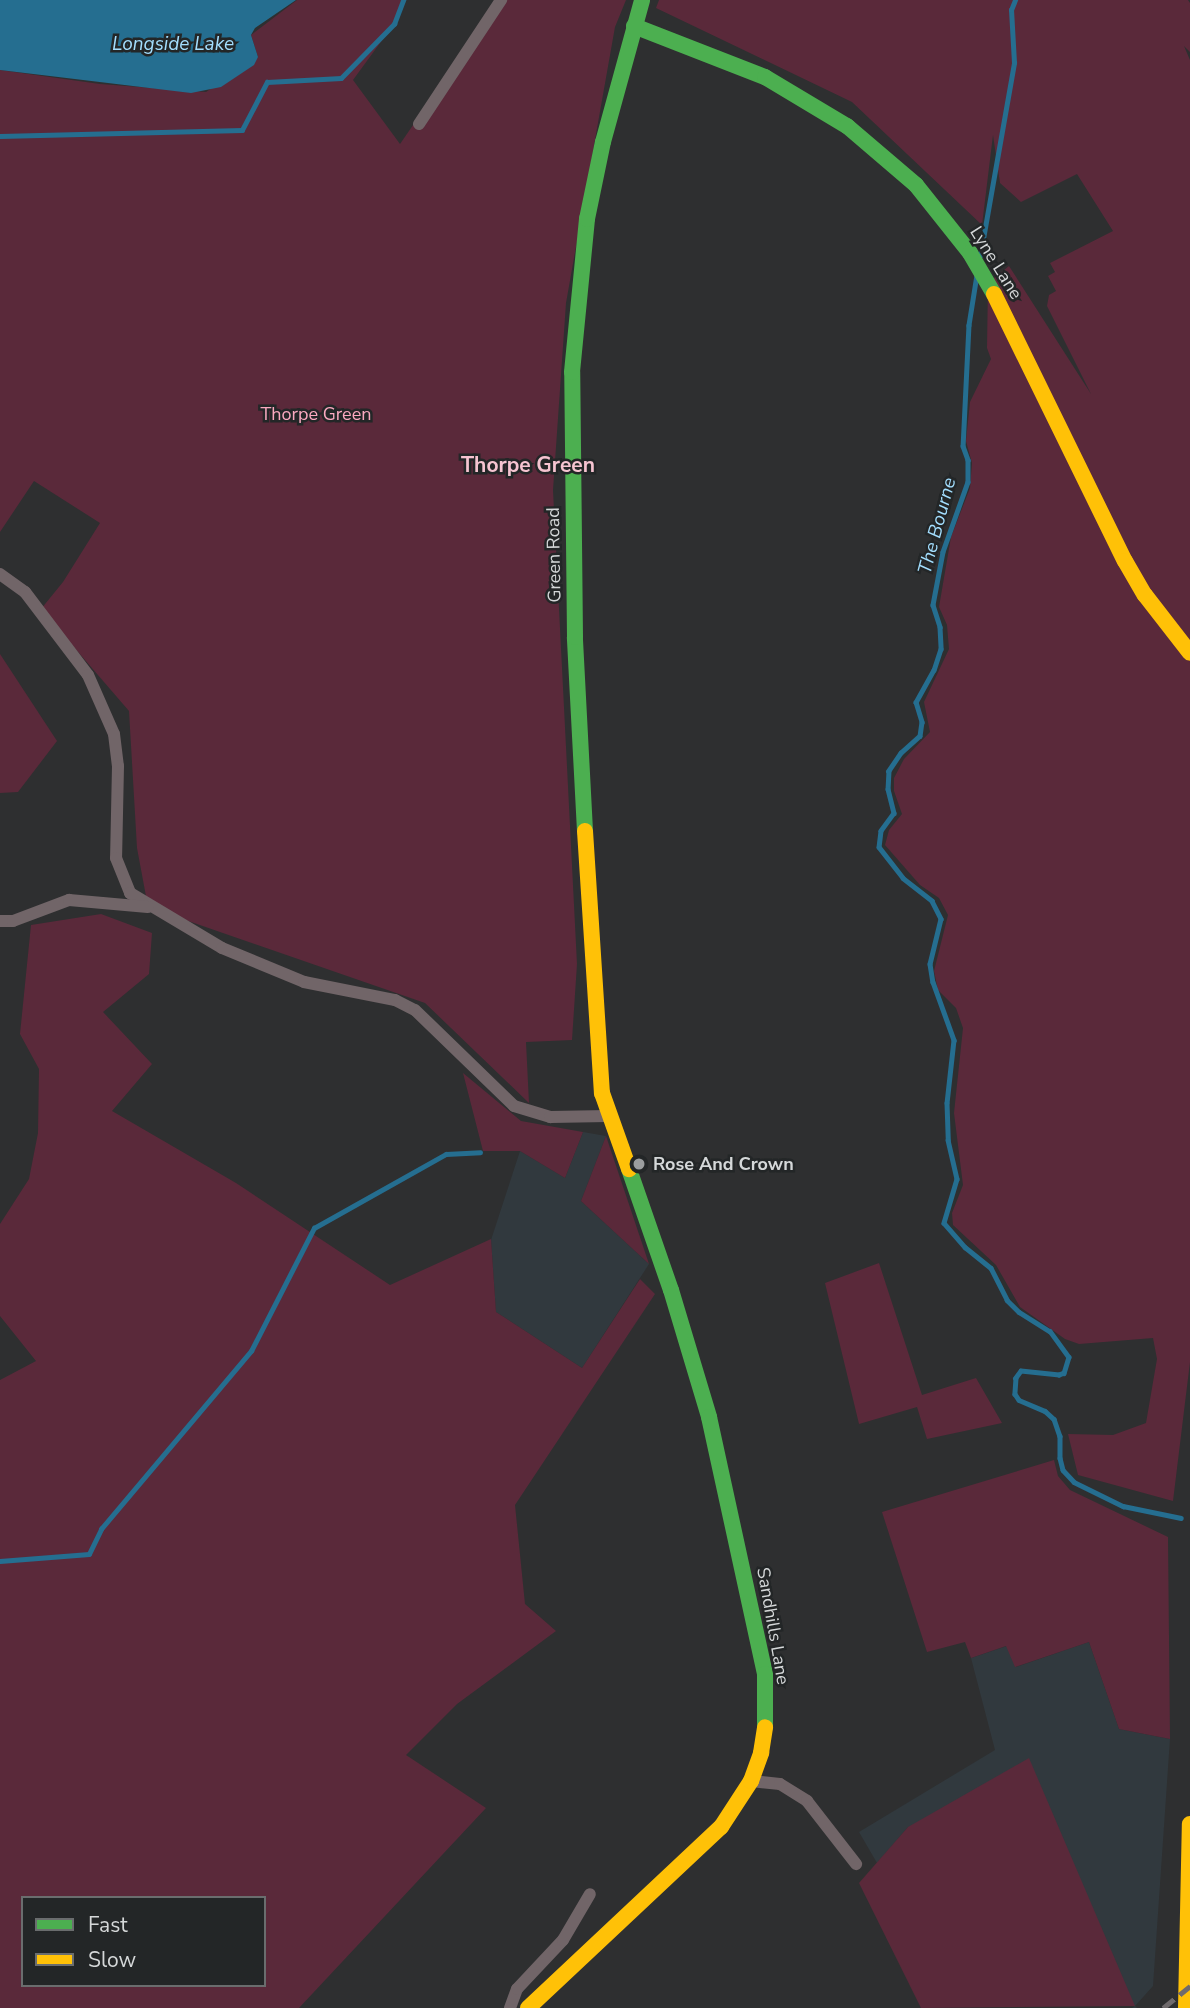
<!DOCTYPE html>
<html>
<head>
<meta charset="utf-8">
<style>
	body { margin:0 }
	#map { position:relative; width:1190px; height:2008px; overflow:hidden; background:#2e2f30; font-family:"Nunito Sans",sans-serif }
	div>[style] { position:absolute }
	.built>* { inset:0; background:#31393e }
	.green>* { inset:0; background:#5a293a }
	.water>* { inset:0; background:#256e90 }
	.stream>* { height:4.5px; margin:-2.25px; padding:0 2.25px; transform-origin:2.25px; border-radius:2.25px; background:#256e90 }
	.street>* { height:12px; margin:-6px; padding:0 6px; transform-origin:6px; border-radius:6px; background:#716568 }
	.fast>* { height:16px; margin:-8px; padding:0 8px; transform-origin:8px; border-radius:8px; background:#4caf50 }
	.slow>* { height:16px; margin:-8px; padding:0 8px; transform-origin:8px; border-radius:8px; background:#ffc107 }
	.rail>* { height:4.5px; margin-top:-2.25px; transform-origin:0; background:repeating-linear-gradient(90deg,#6f6a6c 0 14px,transparent 0 21px) }
	.dots>* { width:19px; height:19px; translate:-50% -50%; box-sizing:border-box; border:4px solid #232627; border-radius:50% }
	span { translate:-50% -50%; white-space:nowrap; text-align:center; line-height:1.15; -webkit-text-stroke:5px #232627; paint-order:stroke }
	.street-label { font-size:18px; color:#d5d8d9 }
	.park-label { font-size:18px; color:#fba9c0 }
	.poi-label { font-size:18px; color:#d5d8d9; font-weight:700 }
	.left { translate:0 -50%; text-align:left }
	.water-label { font-size:19px; color:#a3defe; font-style:italic }
	.quarter-label { font-size:21px; color:#f6c4d1; font-weight:700 }
	.legend { position:absolute; left:21px; top:1896px; width:245px; height:91px; box-sizing:border-box; background:#232627; border:2px solid #6a6d6e; margin:0; padding:9px 12px; list-style:none; font-size:21px; color:#d5d8d9 }
	.legend li { display:flex; align-items:center; gap:14px; height:35px }
	.legend b { width:35px; border:2px solid #6a6d6e }
</style>
</head>
<body>
<div id="map">
	<div class="built">
		<div style="clip-path:polygon(583px 1132px,606px 1136px,581px 1201px,649px 1264px,582px 1368px,496px 1312px,491px 1240px,520px 1151px,565px 1178px)"></div>
		<div style="clip-path:polygon(1089px 1642px,1119px 1729px,1170px 1739px,1153px 1986px,1135px 2006px,1137px 2008px,1132px 2008px,1135px 2006px,908px 1827px,877px 1863px,859px 1832px,995px 1750px,971px 1658px,1007px 1646px,1016px 1667px)"></div>
	</div>
	<div class="green">
		<div style="clip-path:polygon(297px 0,403px 0,394px 24px,353px 80px,400px 144px,499px 0,626px 0,615px 27px,566px 303px,553px 490px,577px 964px,572px 1040px,526px 1042px,529px 1103px,425px 1003px,148px 907px,137px 848px,129px 711px,41px 609px,63px 582px,100px 523px,34px 481px,0 532px,0 70px,100px 84px,206px 92px,258px 57px,251px 35px)"></div>
		<div style="clip-path:polygon(659px 0,1188px 0,1190px 3px,1190px 52px,1184px 46px,1190px 60px,1190px 1362px,1173px 1501px,1078px 1475px,1068px 1434px,1113px 1435px,1146px 1423px,1157px 1359px,1153px 1338px,1079px 1344px,1065px 1339px,1020px 1307px,996px 1265px,953px 1225px,952px 1213px,963px 1185px,954px 1113px,963px 1028px,956px 1008px,938px 990px,934px 971px,948px 915px,939px 898px,920px 885px,885px 845px,889px 830px,902px 814px,894px 791px,894px 778px,904px 759px,930px 732px,924px 702px,949px 649px,947px 625px,939px 607px,951px 537px,970px 488px,972px 463px,966px 441px,970px 402px,991px 359px,987px 348px,988px 283px,1009px 266px,1091px 394px,1047px 306px,1049px 295px,1056px 291px,1048px 276px,1055px 272px,1050px 263px,1113px 231px,1077px 174px,1021px 202px,1000px 183px,993px 135px,982px 225px,852px 102px,656px 8px)"></div>
		<div style="clip-path:polygon(0 654px,57px 741px,18px 792px,0 793px)"></div>
		<div style="clip-path:polygon(evenodd,101px 914px,152px 933px,149px 974px,103px 1012px,152px 1064px,112px 1111px,236px 1183px,390px 1285px,491px 1239px,496px 1312px,582px 1368px,640px 1279px,655px 1294px,515px 1505px,525px 1604px,556px 1631px,457px 1704px,406px 1755px,486px 1808px,299px 2008px,0 2008px,0 1380px,36px 1361px,0 1316px,0 1224px,29px 1179px,38px 1133px,39px 1069px,20px 1034px,31px 925px,101px 914px,23px 1898px,264px 1898px,264px 1985px,23px 1985px,23px 1898px)"></div>
		<div style="clip-path:polygon(463px 1073px,521px 1121px,583px 1132px,565px 1178px,520px 1151px,483px 1151px)"></div>
		<div style="clip-path:polygon(606px 1136px,649px 1264px,581px 1201px)"></div>
		<div style="clip-path:polygon(879px 1263px,922px 1395px,976px 1378px,1002px 1423px,927px 1439px,917px 1407px,859px 1424px,825px 1283px)"></div>
		<div style="clip-path:polygon(1054px 1460px,1058px 1476px,1070px 1490px,1168px 1537px,1170px 1739px,1119px 1729px,1089px 1642px,1015px 1667px,1006px 1646px,971px 1658px,965px 1642px,927px 1652px,882px 1512px)"></div>
		<div style="clip-path:polygon(1029px 1758px,1135px 2006px,921px 2008px,859px 1883px,908px 1827px)"></div>
	</div>
	<div class="water">
		<div style="clip-path:polygon(0 0,296px 0,255px 28px,251px 35px,258px 57px,254px 65px,221px 87px,191px 93px,0 70px)"></div>
	</div>
	<div class="stream">
		<div style="left:0;top:136px;width:242px;rotate:-1.4deg"></div>
		<div style="left:242px;top:130px;width:54px;rotate:-62.5deg"></div>
		<div style="left:267px;top:82px;width:74px;rotate:-3.1deg"></div>
		<div style="left:341px;top:78px;width:76px;rotate:-45.5deg"></div>
		<div style="left:394px;top:24px;width:26px;rotate:-69deg"></div>
		<div style="left:980px;top:256px;width:196px;rotate:-80deg"></div>
		<div style="left:1014px;top:63px;width:53px;rotate:-93.2deg"></div>
		<div style="left:1011px;top:10px;width:11px;rotate:-68deg"></div>
		<div style="left:977px;top:275px;width:51px;rotate:99.1deg"></div>
		<div style="left:969px;top:325px;width:121px;rotate:92.8deg"></div>
		<div style="left:963px;top:446px;width:15px;rotate:70deg"></div>
		<div style="left:968px;top:460px;width:22px;rotate:90deg"></div>
		<div style="left:968px;top:482px;width:74px;rotate:109.7deg"></div>
		<div style="left:943px;top:552px;width:54px;rotate:100.7deg"></div>
		<div style="left:933px;top:605px;width:23px;rotate:72deg"></div>
		<div style="left:940px;top:627px;width:22px;rotate:87deg"></div>
		<div style="left:941px;top:649px;width:22px;rotate:108deg"></div>
		<div style="left:934px;top:670px;width:37px;rotate:119deg"></div>
		<div style="left:916px;top:702px;width:21px;rotate:73deg"></div>
		<div style="left:922px;top:722px;width:14px;rotate:98deg"></div>
		<div style="left:920px;top:736px;width:25px;rotate:138deg"></div>
		<div style="left:901px;top:753px;width:22px;rotate:124deg"></div>
		<div style="left:889px;top:771px;width:18px;rotate:93deg"></div>
		<div style="left:888px;top:789px;width:25px;rotate:76deg"></div>
		<div style="left:894px;top:813px;width:22px;rotate:126deg"></div>
		<div style="left:881px;top:831px;width:16px;rotate:97deg"></div>
		<div style="left:879px;top:847px;width:39px;rotate:52deg"></div>
		<div style="left:903px;top:878px;width:37px;rotate:38deg"></div>
		<div style="left:932px;top:901px;width:20px;rotate:63deg"></div>
		<div style="left:941px;top:919px;width:46px;rotate:103.7deg"></div>
		<div style="left:930px;top:964px;width:18px;rotate:81deg"></div>
		<div style="left:933px;top:982px;width:62px;rotate:70.1deg"></div>
		<div style="left:954px;top:1040px;width:63px;rotate:96.3deg"></div>
		<div style="left:947px;top:1103px;width:37px;rotate:88deg"></div>
		<div style="left:948px;top:1140px;width:40px;rotate:77deg"></div>
		<div style="left:957px;top:1179px;width:46px;rotate:106.5deg"></div>
		<div style="left:944px;top:1223px;width:32px;rotate:49deg"></div>
		<div style="left:965px;top:1247px;width:33px;rotate:39deg"></div>
		<div style="left:991px;top:1268px;width:36px;rotate:63deg"></div>
		<div style="left:1007px;top:1300px;width:17px;rotate:45deg"></div>
		<div style="left:1019px;top:1312px;width:36px;rotate:32deg"></div>
		<div style="left:1050px;top:1331px;width:32px;rotate:54deg"></div>
		<div style="left:1069px;top:1357px;width:17px;rotate:107deg"></div>
		<div style="left:1064px;top:1373px;width:5px;rotate:158deg"></div>
		<div style="left:1059px;top:1375px;width:38px;rotate:-174deg"></div>
		<div style="left:1021px;top:1371px;width:9px;rotate:126deg"></div>
		<div style="left:1016px;top:1378px;width:16px;rotate:94deg"></div>
		<div style="left:1015px;top:1394px;width:7px;rotate:56deg"></div>
		<div style="left:1019px;top:1400px;width:28px;rotate:23deg"></div>
		<div style="left:1045px;top:1411px;width:12px;rotate:42deg"></div>
		<div style="left:1054px;top:1419px;width:18px;rotate:71deg"></div>
		<div style="left:1060px;top:1436px;width:22px;rotate:90deg"></div>
		<div style="left:1060px;top:1458px;width:12px;rotate:76deg"></div>
		<div style="left:1063px;top:1470px;width:16px;rotate:47deg"></div>
		<div style="left:1074px;top:1482px;width:55px;rotate:26.1deg"></div>
		<div style="left:1123px;top:1506px;width:59px;rotate:11.7deg"></div>
		<div style="left:0;top:1561px;width:89px;rotate:-4.5deg"></div>
		<div style="left:89px;top:1554px;width:28px;rotate:-64deg"></div>
		<div style="left:101px;top:1529px;width:233px;rotate:-49.9deg"></div>
		<div style="left:251px;top:1351px;width:138px;rotate:-62.9deg"></div>
		<div style="left:314px;top:1228px;width:151px;rotate:-29.3deg"></div>
		<div style="left:446px;top:1154px;width:34px;rotate:-3deg"></div>
	</div>
	<div class="street">
		<div style="left:419px;top:124px;width:149px;rotate:-56.5deg"></div>
		<div style="left:0;top:574px;width:31px;rotate:36deg"></div>
		<div style="left:25px;top:592px;width:104px;rotate:52.8deg"></div>
		<div style="left:88px;top:675px;width:64px;rotate:66.2deg"></div>
		<div style="left:114px;top:734px;width:32px;rotate:83deg"></div>
		<div style="left:118px;top:766px;width:92px;rotate:91.2deg"></div>
		<div style="left:116px;top:858px;width:38px;rotate:68deg"></div>
		<div style="left:130px;top:893px;width:107px;rotate:30.9deg"></div>
		<div style="left:222px;top:948px;width:89px;rotate:22.5deg"></div>
		<div style="left:304px;top:982px;width:93px;rotate:11.2deg"></div>
		<div style="left:395px;top:1000px;width:22px;rotate:27deg"></div>
		<div style="left:415px;top:1010px;width:138px;rotate:44.1deg"></div>
		<div style="left:514px;top:1106px;width:38px;rotate:17deg"></div>
		<div style="left:550px;top:1117px;width:58px;rotate:-1deg"></div>
		<div style="left:0;top:921px;width:13px"></div>
		<div style="left:13px;top:921px;width:60px;rotate:-20.6deg"></div>
		<div style="left:69px;top:900px;width:79px;rotate:5.1deg"></div>
		<div style="left:751px;top:1781px;width:29px;rotate:6deg"></div>
		<div style="left:780px;top:1784px;width:32px;rotate:32deg"></div>
		<div style="left:807px;top:1801px;width:80px;rotate:52.1deg"></div>
		<div style="left:510px;top:2008px;width:20px;rotate:-70deg"></div>
		<div style="left:517px;top:1989px;width:67px;rotate:-46.8deg"></div>
		<div style="left:563px;top:1940px;width:53px;rotate:-59.6deg"></div>
	</div>
	<div class="fast">
		<div style="left:634px;top:26px;width:141px;rotate:21.3deg"></div>
		<div style="left:765px;top:77px;width:96px;rotate:30.9deg"></div>
		<div style="left:847px;top:126px;width:91px;rotate:40.5deg"></div>
		<div style="left:916px;top:185px;width:87px;rotate:51.5deg"></div>
		<div style="left:970px;top:253px;width:48px;rotate:59.7deg"></div>
		<div style="left:585px;top:831px;width:194px;rotate:-93deg"></div>
		<div style="left:575px;top:637px;width:265px;rotate:-90.6deg"></div>
		<div style="left:572px;top:372px;width:154px;rotate:-84.4deg"></div>
		<div style="left:587px;top:219px;width:79px;rotate:-78.3deg"></div>
		<div style="left:603px;top:142px;width:147px;rotate:-74.6deg"></div>
		<div style="left:629px;top:1169px;width:128px;rotate:70.9deg"></div>
		<div style="left:671px;top:1290px;width:133px;rotate:73.3deg"></div>
		<div style="left:709px;top:1417px;width:263px;rotate:77.7deg"></div>
		<div style="left:765px;top:1674px;width:53px;rotate:90deg"></div>
	</div>
	<div class="slow">
		<div style="left:994px;top:294px;width:297px;rotate:63.9deg"></div>
		<div style="left:1125px;top:561px;width:39px;rotate:60deg"></div>
		<div style="left:1145px;top:595px;width:73px;rotate:52.2deg"></div>
		<div style="left:585px;top:831px;width:263px;rotate:86.3deg"></div>
		<div style="left:602px;top:1093px;width:81px;rotate:70.4deg"></div>
		<div style="left:528px;top:2008px;width:265px;rotate:-43.2deg"></div>
		<div style="left:721px;top:1827px;width:55px;rotate:-56.9deg"></div>
		<div style="left:751px;top:1781px;width:30px;rotate:-70deg"></div>
		<div style="left:761px;top:1753px;width:26px;rotate:-81deg"></div>
		<div style="left:1186px;top:2008px;width:184px;rotate:-88.8deg"></div>
	</div>
	<div class="rail">
		<div style="left:1163px;top:2008px;width:35px;rotate:-39deg"></div>
	</div>
	<div class="dots">
		<div style="left:639px;top:1164px;background:#9b9d9e"></div>
	</div>
	<div class="street-label">
		<span style="left:996px;top:263px;rotate:58deg">Lyne Lane</span>
		<span style="left:554px;top:555px;rotate:-91deg">Green Road</span>
		<span style="left:773px;top:1626px;rotate:80deg">Sandhills Lane</span>
	</div>
	<div class="park-label">
		<span style="left:316px;top:414px">Thorpe Green</span>
	</div>
	<div class="poi-label">
		<span class="left" style="left:653px;top:1164px">Rose And Crown</span>
	</div>
	<div class="water-label">
		<span style="left:173px;top:45px">Longside Lake</span>
		<span style="left:938px;top:526px;rotate:-75deg">The Bourne</span>
	</div>
	<div class="quarter-label">
		<span style="left:528px;top:465px">Thorpe Green</span>
	</div>
	<ul class="legend">
	<li><b style="height:9px;background:#4caf50"></b>Fast</li>
	<li><b style="height:9px;background:#ffc107"></b>Slow</li>
	</ul>
</div>
</body>
</html>
